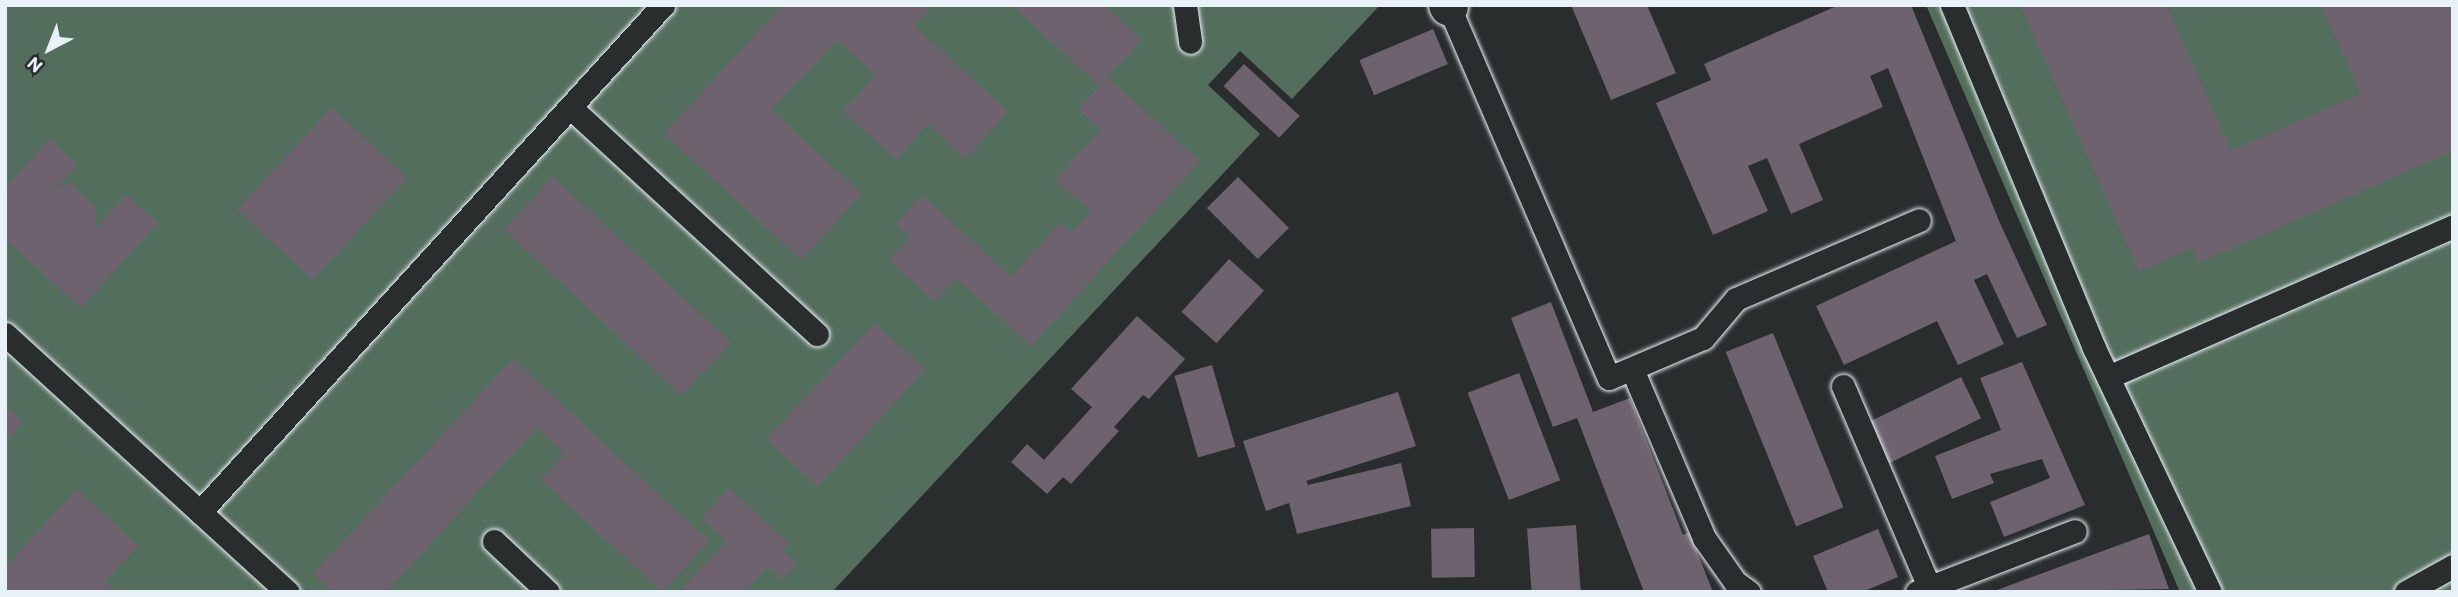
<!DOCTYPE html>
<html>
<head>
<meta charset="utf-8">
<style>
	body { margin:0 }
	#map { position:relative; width:2458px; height:597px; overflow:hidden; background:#2a2d2e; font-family:Itim,sans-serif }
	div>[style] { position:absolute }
	.green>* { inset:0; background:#546e5d }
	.building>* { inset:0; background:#6f626f; transform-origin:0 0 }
	.roads { filter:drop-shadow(0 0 2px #e8f1f8) drop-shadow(0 0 2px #e8f1f8) }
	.lane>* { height:23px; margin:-11.5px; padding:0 11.5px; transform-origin:11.5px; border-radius:11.5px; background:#2a2d2e }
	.street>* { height:38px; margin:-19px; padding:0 19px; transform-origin:19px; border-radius:19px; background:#2a2d2e }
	span { translate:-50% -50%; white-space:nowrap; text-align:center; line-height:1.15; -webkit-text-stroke:6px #2a2d2e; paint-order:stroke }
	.frame { position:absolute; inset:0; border:7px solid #e8f1f8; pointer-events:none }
	.north { position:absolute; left:14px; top:14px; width:70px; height:70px; -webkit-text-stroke:5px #2a2d2e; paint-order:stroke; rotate:222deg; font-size:19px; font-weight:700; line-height:28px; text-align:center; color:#e8f1f8 }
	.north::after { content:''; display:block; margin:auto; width:24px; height:32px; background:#e8f1f8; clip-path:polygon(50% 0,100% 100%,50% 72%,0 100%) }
</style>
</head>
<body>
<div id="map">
	<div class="green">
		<div style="clip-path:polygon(5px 5px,1380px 5px,1292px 99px,1240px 51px,1208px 85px,1260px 134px,832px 592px,5px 592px)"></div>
		<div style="clip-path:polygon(1926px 5px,2453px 5px,2453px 592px,2180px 592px)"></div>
	</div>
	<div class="building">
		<div style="clip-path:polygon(783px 5px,933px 5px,914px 26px,1008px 112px,965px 159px,928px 124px,896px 159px,843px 111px,876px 76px,837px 40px,771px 110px,862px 194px,801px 260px,664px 134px)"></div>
		<div style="clip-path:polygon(1011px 5px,1104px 5px,1142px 40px,1107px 77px,1200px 161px,1031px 346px,956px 278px,934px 302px,889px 260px,911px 237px,896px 224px,922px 195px,1011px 277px,1060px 223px,1071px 233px,1091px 212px,1055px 180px,1101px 130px,1078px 109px,1099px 86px)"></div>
		<div style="clip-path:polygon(1571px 5px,1647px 5px,1676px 73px,1611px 100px)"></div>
		<div style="clip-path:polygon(1839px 5px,1911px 5px,1999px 221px,2047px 325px,2017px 338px,1987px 274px,1974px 280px,2004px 344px,1958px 365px,1937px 321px,1844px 365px,1816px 306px,1956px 241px,1888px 68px,1870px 76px,1883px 107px,1799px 144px,1823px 200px,1791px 214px,1767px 158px,1748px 166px,1768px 211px,1713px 235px,1656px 103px,1711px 80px,1704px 64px)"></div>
		<div style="clip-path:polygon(2020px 5px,2166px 5px,2231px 151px,2361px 94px,2321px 5px,2453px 5px,2453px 151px,2199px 263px,2192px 248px,2139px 272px)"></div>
		<div style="left:1433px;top:29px;width:38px;height:80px;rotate:67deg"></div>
		<div style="left:1244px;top:64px;width:76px;height:30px;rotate:43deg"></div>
		<div style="left:332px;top:108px;width:103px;height:139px;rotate:43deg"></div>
		<div style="clip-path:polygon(50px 139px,77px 165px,55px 190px,70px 183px,96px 208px,96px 228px,126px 195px,158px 223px,81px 308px,5px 239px,5px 188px)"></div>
		<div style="left:553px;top:177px;width:243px;height:72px;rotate:43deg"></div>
		<div style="left:1238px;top:177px;width:72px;height:44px;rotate:45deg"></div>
		<div style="left:1229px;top:259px;width:47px;height:71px;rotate:42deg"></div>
		<div style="clip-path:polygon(1551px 302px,1593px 412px,1630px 398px,1683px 535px,1689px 532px,1713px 592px,1644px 592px,1577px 418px,1553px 427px,1511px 318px)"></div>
		<div style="clip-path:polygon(1137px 316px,1185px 359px,1149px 399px,1143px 395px,1114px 427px,1119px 431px,1071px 484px,1063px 477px,1047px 494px,1011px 462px,1027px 444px,1044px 460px,1092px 407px,1071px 389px)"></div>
		<div style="left:875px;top:323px;width:69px;height:159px;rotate:43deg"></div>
		<div style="left:1773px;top:333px;width:188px;height:51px;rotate:68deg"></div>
		<div style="clip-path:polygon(513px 359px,709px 542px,662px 592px,541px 480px,565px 454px,537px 428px,386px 592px,332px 592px,313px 574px)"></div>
		<div style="clip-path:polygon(2022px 362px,2085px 505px,2004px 537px,1990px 502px,2050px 478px,2042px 459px,1990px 474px,1994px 483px,1952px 499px,1935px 456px,2001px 430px,1980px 378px)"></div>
		<div style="left:1212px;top:365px;width:85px;height:39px;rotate:74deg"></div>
		<div style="left:1519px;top:373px;width:115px;height:55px;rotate:69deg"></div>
		<div style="left:1961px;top:377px;width:46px;height:103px;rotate:64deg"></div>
		<div style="clip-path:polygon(1398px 392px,1416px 446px,1306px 481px,1308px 485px,1401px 463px,1411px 506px,1297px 534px,1289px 503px,1266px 511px,1243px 441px)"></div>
		<div style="clip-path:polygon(5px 406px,23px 422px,5px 442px)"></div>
		<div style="clip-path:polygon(729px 488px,789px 544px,783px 551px,797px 564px,782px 580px,768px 567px,745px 592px,679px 592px,727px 541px,702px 518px)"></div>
		<div style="clip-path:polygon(77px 490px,138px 546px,105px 582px,116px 592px,5px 592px,5px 567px)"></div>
		<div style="left:1576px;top:525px;width:67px;height:49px;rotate:86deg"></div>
		<div style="left:1474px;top:528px;width:49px;height:43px;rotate:89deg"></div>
		<div style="clip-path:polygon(1878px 529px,1898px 577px,1862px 592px,1828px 592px,1813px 556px)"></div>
		<div style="clip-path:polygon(2149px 534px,2169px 589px,1992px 592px,2005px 587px)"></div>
	</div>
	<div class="roads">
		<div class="lane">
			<div style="left:1185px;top:5px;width:37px;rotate:82deg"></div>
			<div style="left:1952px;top:5px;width:371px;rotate:67.5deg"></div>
			<div style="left:2094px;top:348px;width:270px;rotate:64.6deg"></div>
			<div style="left:1449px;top:7px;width:404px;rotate:66.7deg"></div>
			<div style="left:1609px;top:378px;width:102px;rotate:-23.1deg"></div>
			<div style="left:1703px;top:338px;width:51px;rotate:-49.8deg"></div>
			<div style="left:1736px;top:299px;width:199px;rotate:-23.3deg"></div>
			<div style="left:571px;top:108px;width:334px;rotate:42.6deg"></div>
			<div style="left:5px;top:334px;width:383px;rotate:42.4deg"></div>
			<div style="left:1632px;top:369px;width:184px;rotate:66.9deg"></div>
			<div style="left:1704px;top:538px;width:54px;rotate:54.8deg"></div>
			<div style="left:1735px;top:582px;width:17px;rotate:36deg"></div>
			<div style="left:2108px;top:377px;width:377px;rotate:-23.6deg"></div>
			<div style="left:1843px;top:386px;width:219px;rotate:66.8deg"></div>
			<div style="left:200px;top:512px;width:687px;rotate:-47.6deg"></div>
			<div style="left:494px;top:541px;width:74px;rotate:43.4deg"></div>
			<div style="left:1917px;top:592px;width:169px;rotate:-21.1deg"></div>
			<div style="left:2406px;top:592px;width:54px;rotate:-29deg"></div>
		</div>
		<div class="street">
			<div style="left:1448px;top:5px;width:2px;rotate:63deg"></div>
		</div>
	</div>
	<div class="frame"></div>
	<div class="north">N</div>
</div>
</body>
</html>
